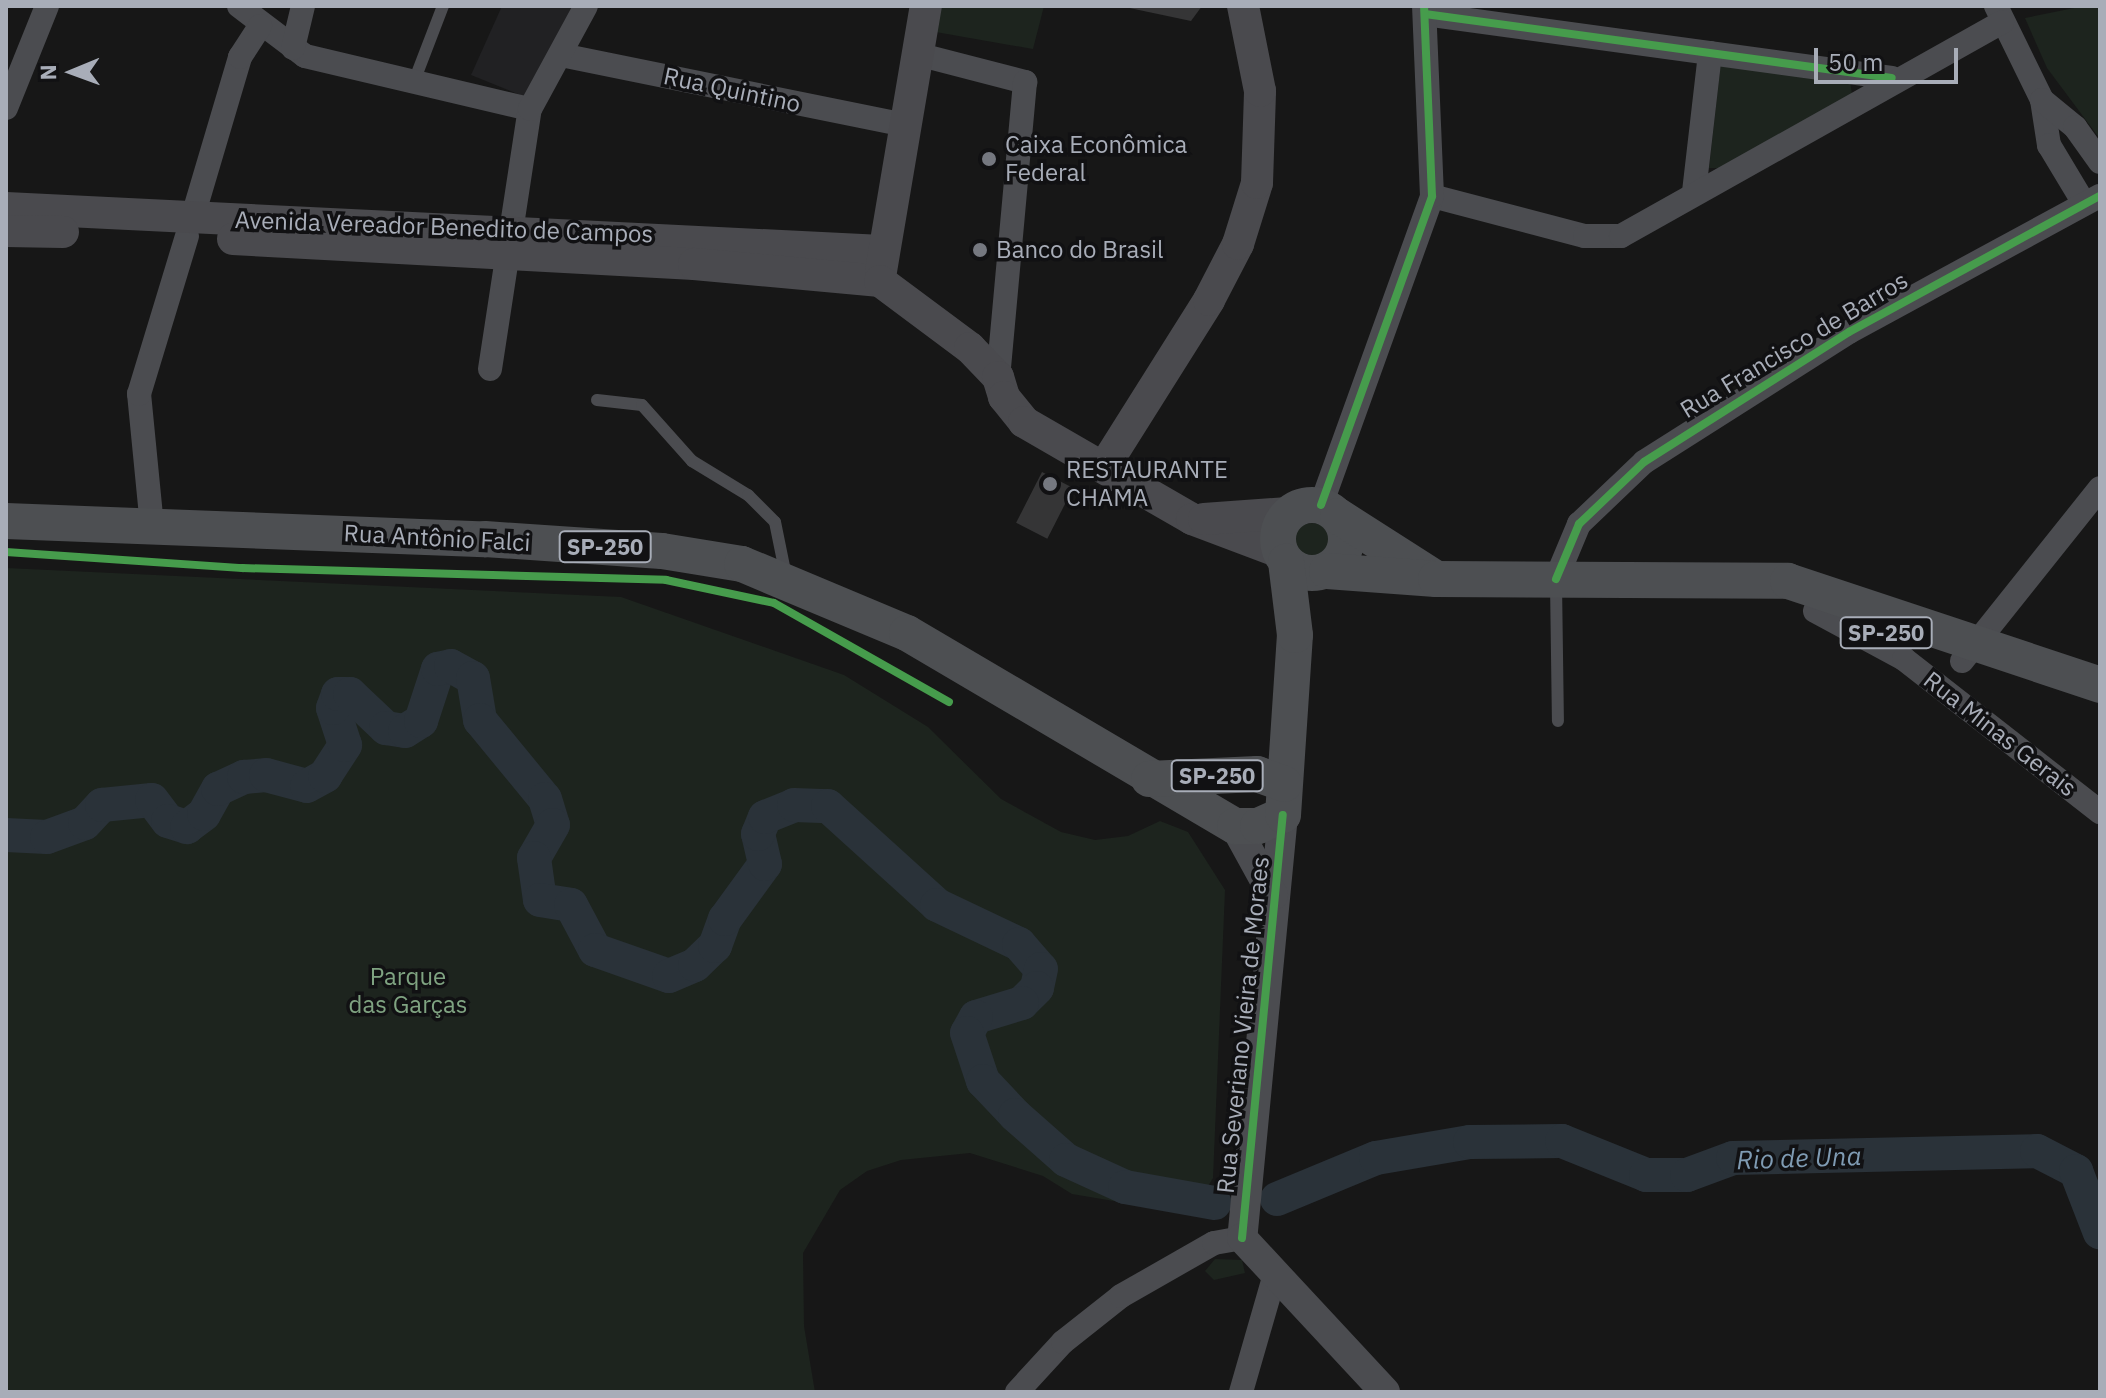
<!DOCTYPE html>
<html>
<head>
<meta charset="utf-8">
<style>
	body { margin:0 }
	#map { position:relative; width:2106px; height:1398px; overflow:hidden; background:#171717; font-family:"IBM Plex Sans",sans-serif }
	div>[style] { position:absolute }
	.built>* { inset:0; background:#212123 }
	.green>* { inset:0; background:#1d241e }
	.round { border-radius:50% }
	.river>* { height:34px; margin:-17px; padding:0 17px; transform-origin:17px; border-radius:17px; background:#2a3239 }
	.building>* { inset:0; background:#353536; transform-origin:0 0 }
	.service>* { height:12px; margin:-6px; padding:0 6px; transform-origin:6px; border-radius:6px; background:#4b4c50 }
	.minor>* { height:24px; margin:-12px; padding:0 12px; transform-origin:12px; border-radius:12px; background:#4b4c50 }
	.tertiary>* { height:30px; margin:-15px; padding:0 15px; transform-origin:15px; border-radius:15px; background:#4b4c50 }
	.secondary>* { height:32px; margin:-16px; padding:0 16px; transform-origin:16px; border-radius:16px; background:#4a4a4e }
	.primary>* { height:36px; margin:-18px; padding:0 18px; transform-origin:18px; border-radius:18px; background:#4d4f52 }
	.primary>.ring { margin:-18px; padding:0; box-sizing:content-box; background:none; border:36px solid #4d4f52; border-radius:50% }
	.cycleway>* { height:8px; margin:-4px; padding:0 4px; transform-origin:4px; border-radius:4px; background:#469c4c }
	.dots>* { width:22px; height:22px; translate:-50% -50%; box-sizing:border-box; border:4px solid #111113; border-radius:50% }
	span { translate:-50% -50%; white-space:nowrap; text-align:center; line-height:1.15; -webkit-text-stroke:7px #111113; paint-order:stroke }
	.shield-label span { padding:2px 6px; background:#111113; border:2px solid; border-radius:6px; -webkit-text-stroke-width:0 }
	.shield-label { font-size:22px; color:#a8adb8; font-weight:700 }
	.street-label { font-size:24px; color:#a8adb8 }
	.poi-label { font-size:24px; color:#a8adb8 }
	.left { translate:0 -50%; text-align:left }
	.park-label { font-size:24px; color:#7fa381 }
	.water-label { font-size:26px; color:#7f9bb3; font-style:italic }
	.frame { position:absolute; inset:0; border:8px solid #a8adb8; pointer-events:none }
	.north { position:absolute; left:32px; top:32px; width:80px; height:80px; -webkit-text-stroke:6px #111113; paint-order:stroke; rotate:269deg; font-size:22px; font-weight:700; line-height:32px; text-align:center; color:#a8adb8 }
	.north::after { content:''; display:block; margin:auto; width:28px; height:36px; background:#a8adb8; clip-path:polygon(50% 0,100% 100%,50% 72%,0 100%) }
	.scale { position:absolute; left:1814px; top:48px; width:144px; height:36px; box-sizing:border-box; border:4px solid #a8adb8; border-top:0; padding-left:10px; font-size:24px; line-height:28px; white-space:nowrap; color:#a8adb8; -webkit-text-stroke:6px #111113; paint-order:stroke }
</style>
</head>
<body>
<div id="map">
	<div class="built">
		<div style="clip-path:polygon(502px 6px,576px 6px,530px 99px,471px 75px)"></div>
	</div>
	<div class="green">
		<div style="clip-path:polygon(934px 6px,1044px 6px,1033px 49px,930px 31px)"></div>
		<div style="clip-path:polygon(2084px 6px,2100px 6px,2100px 139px,2047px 68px,2025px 18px)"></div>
		<div style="clip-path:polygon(1721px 62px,1850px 81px,1852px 94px,1719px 168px,1709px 168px)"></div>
		<div class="round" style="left:1292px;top:523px;width:40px;height:40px"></div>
		<div style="clip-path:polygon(6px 568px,621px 597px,844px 675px,928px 727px,1001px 799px,1061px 832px,1095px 840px,1128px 836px,1160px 821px,1188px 832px,1225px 890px,1213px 1178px,1191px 1214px,1072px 1194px,1043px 1176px,970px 1153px,901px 1160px,867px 1171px,840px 1190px,803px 1253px,804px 1326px,815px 1392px,6px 1392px)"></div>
		<div style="clip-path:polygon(1215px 1259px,1242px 1260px,1245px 1273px,1214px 1280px,1205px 1271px)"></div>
	</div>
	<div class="river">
		<div style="left:6px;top:835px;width:41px;rotate:2.8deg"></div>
		<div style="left:47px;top:837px;width:40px;rotate:-20.2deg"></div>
		<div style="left:85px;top:823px;width:25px;rotate:-47deg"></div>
		<div style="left:102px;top:805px;width:50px;rotate:-5.7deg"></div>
		<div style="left:152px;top:800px;width:26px;rotate:53deg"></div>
		<div style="left:168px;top:821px;width:20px;rotate:18deg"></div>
		<div style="left:187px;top:827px;width:21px;rotate:-37deg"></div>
		<div style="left:204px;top:814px;width:29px;rotate:-61deg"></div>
		<div style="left:218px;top:789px;width:29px;rotate:-25deg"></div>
		<div style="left:244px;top:777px;width:22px;rotate:-5deg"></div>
		<div style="left:266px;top:775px;width:42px;rotate:15deg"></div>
		<div style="left:307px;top:786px;width:21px;rotate:-29deg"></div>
		<div style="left:325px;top:776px;width:37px;rotate:-57deg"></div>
		<div style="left:345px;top:745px;width:39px;rotate:-108deg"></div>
		<div style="left:333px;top:708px;width:15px;rotate:-70deg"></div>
		<div style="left:338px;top:694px;width:12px"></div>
		<div style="left:350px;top:694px;width:50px;rotate:43.4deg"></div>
		<div style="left:386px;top:728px;width:19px;rotate:9deg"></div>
		<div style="left:405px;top:731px;width:19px;rotate:-32deg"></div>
		<div style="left:421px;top:721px;width:55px;rotate:-71.9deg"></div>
		<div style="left:438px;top:669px;width:13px;rotate:-13deg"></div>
		<div style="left:451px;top:666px;width:25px;rotate:29deg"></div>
		<div style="left:473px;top:678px;width:43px;rotate:80.5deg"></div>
		<div style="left:480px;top:720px;width:102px;rotate:50.6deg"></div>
		<div style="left:545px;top:799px;width:27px;rotate:73deg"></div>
		<div style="left:553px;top:825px;width:38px;rotate:120deg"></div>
		<div style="left:534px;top:858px;width:42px;rotate:81.9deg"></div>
		<div style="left:540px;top:900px;width:31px;rotate:9deg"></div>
		<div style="left:571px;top:905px;width:51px;rotate:61.9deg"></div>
		<div style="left:595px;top:950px;width:78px;rotate:19.4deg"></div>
		<div style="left:669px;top:976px;width:28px;rotate:-23deg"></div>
		<div style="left:695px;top:965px;width:28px;rotate:-44deg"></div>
		<div style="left:715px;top:946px;width:29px;rotate:-70deg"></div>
		<div style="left:725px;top:919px;width:68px;rotate:-54deg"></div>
		<div style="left:765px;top:864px;width:31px;rotate:-103deg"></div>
		<div style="left:758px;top:834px;width:18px;rotate:-68deg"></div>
		<div style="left:765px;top:817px;width:31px;rotate:-22deg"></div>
		<div style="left:794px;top:805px;width:34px;rotate:2deg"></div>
		<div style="left:828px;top:806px;width:147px;rotate:42.2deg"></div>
		<div style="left:937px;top:905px;width:91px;rotate:25.4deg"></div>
		<div style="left:1019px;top:944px;width:33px;rotate:49deg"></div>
		<div style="left:1041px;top:969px;width:19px;rotate:102deg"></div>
		<div style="left:1037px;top:988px;width:21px;rotate:135deg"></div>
		<div style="left:1022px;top:1003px;width:48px;rotate:163.1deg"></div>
		<div style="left:976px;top:1017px;width:18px;rotate:119deg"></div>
		<div style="left:967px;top:1033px;width:51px;rotate:71.6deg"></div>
		<div style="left:983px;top:1081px;width:47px;rotate:46.7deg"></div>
		<div style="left:1015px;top:1115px;width:68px;rotate:41.4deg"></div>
		<div style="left:1066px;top:1160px;width:65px;rotate:24.6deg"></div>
		<div style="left:1125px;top:1187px;width:91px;rotate:10.1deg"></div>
		<div style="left:1277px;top:1199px;width:107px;rotate:-22.5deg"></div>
		<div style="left:1376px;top:1158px;width:95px;rotate:-9.7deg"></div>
		<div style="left:1470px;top:1142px;width:92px;rotate:-0.6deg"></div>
		<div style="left:1562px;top:1141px;width:91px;rotate:22deg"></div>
		<div style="left:1646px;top:1175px;width:41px"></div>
		<div style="left:1687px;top:1175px;width:49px;rotate:-20.3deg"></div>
		<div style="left:1733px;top:1158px;width:304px;rotate:-1.3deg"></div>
		<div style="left:2037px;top:1151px;width:44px;rotate:27.1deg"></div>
		<div style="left:2076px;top:1171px;width:66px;rotate:68.8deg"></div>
	</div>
	<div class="building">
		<div style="clip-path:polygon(1120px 6px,1202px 6px,1191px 21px)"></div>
		<div style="left:1042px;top:472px;width:35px;height:57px;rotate:27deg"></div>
	</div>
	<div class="service">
		<div style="left:413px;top:84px;width:84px;rotate:-69deg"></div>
		<div style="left:597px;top:400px;width:45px;rotate:6.3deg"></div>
		<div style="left:642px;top:405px;width:75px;rotate:48.2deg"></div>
		<div style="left:692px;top:461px;width:66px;rotate:31.3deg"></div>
		<div style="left:748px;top:495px;width:38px;rotate:45deg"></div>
		<div style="left:775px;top:522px;width:55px;rotate:78.5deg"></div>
		<div style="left:1556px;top:583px;width:138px;rotate:89.2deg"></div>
	</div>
	<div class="minor">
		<div style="left:239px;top:6px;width:83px;rotate:37.1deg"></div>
		<div style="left:305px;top:56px;width:231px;rotate:13.3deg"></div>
		<div style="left:1996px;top:6px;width:105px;rotate:63.9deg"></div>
		<div style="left:2042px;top:100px;width:46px;rotate:81.2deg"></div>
		<div style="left:2049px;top:145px;width:64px;rotate:59deg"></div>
		<div style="left:1425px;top:14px;width:471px;rotate:7.8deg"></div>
		<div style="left:293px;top:48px;width:43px;rotate:-76.6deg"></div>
		<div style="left:917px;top:54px;width:112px;rotate:14.5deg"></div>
		<div style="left:1025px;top:82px;width:296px;rotate:95.2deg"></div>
		<div style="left:561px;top:55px;width:350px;rotate:11.5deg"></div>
		<div style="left:2042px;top:100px;width:43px;rotate:39.3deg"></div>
		<div style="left:2075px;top:127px;width:43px;rotate:54.5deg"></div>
		<div style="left:6px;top:108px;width:110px;rotate:-68.1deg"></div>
		<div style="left:1694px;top:192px;width:140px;rotate:-83.4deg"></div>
		<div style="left:1432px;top:196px;width:158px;rotate:14.7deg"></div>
		<div style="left:1585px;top:236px;width:36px"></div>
		<div style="left:1621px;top:236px;width:437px;rotate:-29.3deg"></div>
		<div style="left:193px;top:216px;width:166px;rotate:-73.5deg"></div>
		<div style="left:240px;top:57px;width:37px;rotate:-57deg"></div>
		<div style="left:490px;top:369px;width:263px;rotate:-81.3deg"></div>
		<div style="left:530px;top:109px;width:117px;rotate:-61.5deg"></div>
		<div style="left:1321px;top:505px;width:328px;rotate:-70.2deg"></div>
		<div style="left:1432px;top:196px;width:190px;rotate:-92.4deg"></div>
		<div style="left:152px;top:526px;width:133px;rotate:-95.6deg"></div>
		<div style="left:139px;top:394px;width:165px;rotate:-73.1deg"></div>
		<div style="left:1556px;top:579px;width:60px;rotate:-67.3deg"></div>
		<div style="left:1579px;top:524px;width:90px;rotate:-43.6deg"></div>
		<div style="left:1644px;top:462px;width:243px;rotate:-32.4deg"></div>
		<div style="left:1849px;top:332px;width:285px;rotate:-28.5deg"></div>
		<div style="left:1815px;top:611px;width:101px;rotate:28.3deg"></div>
		<div style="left:1904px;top:659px;width:249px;rotate:38deg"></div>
		<div style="left:1962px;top:661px;width:221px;rotate:-51.4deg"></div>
		<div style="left:1017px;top:1392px;width:68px;rotate:-47.4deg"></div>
		<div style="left:1063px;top:1342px;width:74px;rotate:-38.4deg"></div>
		<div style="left:1121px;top:1296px;width:107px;rotate:-29.7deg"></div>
		<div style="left:1214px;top:1243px;width:28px;rotate:-10deg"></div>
		<div style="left:1241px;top:1392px;width:119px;rotate:-73.9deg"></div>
	</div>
	<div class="tertiary">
		<div style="left:1283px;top:815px;width:425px;rotate:95.5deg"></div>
		<div style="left:1242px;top:1238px;width:210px;rotate:47.1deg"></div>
		<div style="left:1235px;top:826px;width:79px;rotate:61.2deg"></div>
	</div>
	<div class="secondary">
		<div style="left:6px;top:208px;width:877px;rotate:2.81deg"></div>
		<div style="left:6px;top:231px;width:57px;rotate:1deg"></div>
		<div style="left:233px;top:239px;width:462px;rotate:3.1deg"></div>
		<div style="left:694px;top:264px;width:187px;rotate:5.2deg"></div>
		<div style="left:881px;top:271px;width:269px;rotate:-80.4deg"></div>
		<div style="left:880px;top:281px;width:112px;rotate:36.7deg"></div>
		<div style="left:970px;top:348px;width:40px;rotate:46deg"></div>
		<div style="left:998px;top:377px;width:21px;rotate:73deg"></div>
		<div style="left:1004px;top:397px;width:32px;rotate:51deg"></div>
		<div style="left:1024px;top:422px;width:194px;rotate:30deg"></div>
		<div style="left:1192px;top:519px;width:94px;rotate:20.6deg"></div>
		<div style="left:1104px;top:467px;width:197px;rotate:-57.8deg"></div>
		<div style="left:1209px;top:300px;width:63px;rotate:-62.6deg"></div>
		<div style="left:1238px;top:244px;width:64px;rotate:-72.7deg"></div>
		<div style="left:1257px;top:183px;width:92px;rotate:-88.1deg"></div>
		<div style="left:1260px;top:91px;width:87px;rotate:-101.3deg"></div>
		<div style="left:1204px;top:519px;width:84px;rotate:-4.1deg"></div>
	</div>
	<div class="primary">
		<div class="ring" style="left:1278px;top:505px;width:32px;height:32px"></div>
		<div style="left:1338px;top:516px;width:115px;rotate:32.6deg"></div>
		<div style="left:6px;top:521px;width:479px;rotate:2.2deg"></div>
		<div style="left:485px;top:539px;width:177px;rotate:3.9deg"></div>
		<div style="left:662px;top:551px;width:81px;rotate:9.2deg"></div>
		<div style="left:742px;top:564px;width:179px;rotate:22.7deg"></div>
		<div style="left:907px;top:633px;width:381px;rotate:30.5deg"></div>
		<div style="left:1235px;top:826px;width:23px"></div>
		<div style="left:1258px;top:826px;width:27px;rotate:-24deg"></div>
		<div style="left:1283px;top:815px;width:180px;rotate:-86.2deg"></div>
		<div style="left:1295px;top:635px;width:74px;rotate:-97deg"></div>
		<div style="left:1327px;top:571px;width:109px;rotate:4.2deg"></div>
		<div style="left:1436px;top:579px;width:352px;rotate:0.3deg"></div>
		<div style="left:1788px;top:581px;width:329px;rotate:18.4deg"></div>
		<div style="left:1149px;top:779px;width:108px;rotate:-2.7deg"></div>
		<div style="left:1257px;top:774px;width:29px;rotate:20deg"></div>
	</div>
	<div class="cycleway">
		<div style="left:1425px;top:14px;width:471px;rotate:7.8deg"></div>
		<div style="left:1321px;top:505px;width:328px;rotate:-70.2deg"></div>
		<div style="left:1432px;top:196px;width:190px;rotate:-92.4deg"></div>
		<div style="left:6px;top:552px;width:237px;rotate:3.9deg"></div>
		<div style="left:242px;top:568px;width:424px;rotate:1.6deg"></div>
		<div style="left:666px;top:580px;width:110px;rotate:12deg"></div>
		<div style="left:774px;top:603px;width:201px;rotate:29.5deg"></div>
		<div style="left:1556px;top:579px;width:60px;rotate:-67.3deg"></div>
		<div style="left:1579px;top:524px;width:90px;rotate:-43.6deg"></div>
		<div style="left:1644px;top:462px;width:243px;rotate:-32.4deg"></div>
		<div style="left:1849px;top:332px;width:285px;rotate:-28.5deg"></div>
		<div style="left:1242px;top:1238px;width:425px;rotate:-84.5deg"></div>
	</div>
	<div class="dots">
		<div style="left:989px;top:159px;background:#757880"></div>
		<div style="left:980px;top:250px;background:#757880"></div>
		<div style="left:1050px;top:484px;background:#757880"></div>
	</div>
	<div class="shield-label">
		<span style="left:605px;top:547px">SP-250</span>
		<span style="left:1886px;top:633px">SP-250</span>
		<span style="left:1217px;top:776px">SP-250</span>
	</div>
	<div class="street-label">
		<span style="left:732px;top:90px;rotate:12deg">Rua Quintino</span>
		<span style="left:444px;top:227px;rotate:2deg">Avenida Vereador Benedito de Campos</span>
		<span style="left:1794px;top:345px;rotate:-31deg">Rua Francisco de Barros</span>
		<span style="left:437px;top:538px;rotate:3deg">Rua Antônio Falci</span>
		<span style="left:2000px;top:734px;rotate:38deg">Rua Minas Gerais</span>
		<span style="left:1243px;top:1025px;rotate:-84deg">Rua Severiano Vieira de Moraes</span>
	</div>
	<div class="poi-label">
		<span class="left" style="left:1005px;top:159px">Caixa Econômica<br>Federal</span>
		<span class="left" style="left:996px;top:250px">Banco do Brasil</span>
		<span class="left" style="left:1066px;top:484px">RESTAURANTE<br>CHAMA</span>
	</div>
	<div class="park-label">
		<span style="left:408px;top:991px">Parque<br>das Garças</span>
	</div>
	<div class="water-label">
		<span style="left:1799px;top:1158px;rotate:-2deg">Rio de Una</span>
	</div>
	<div class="frame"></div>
	<div class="north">N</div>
	<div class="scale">50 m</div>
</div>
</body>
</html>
